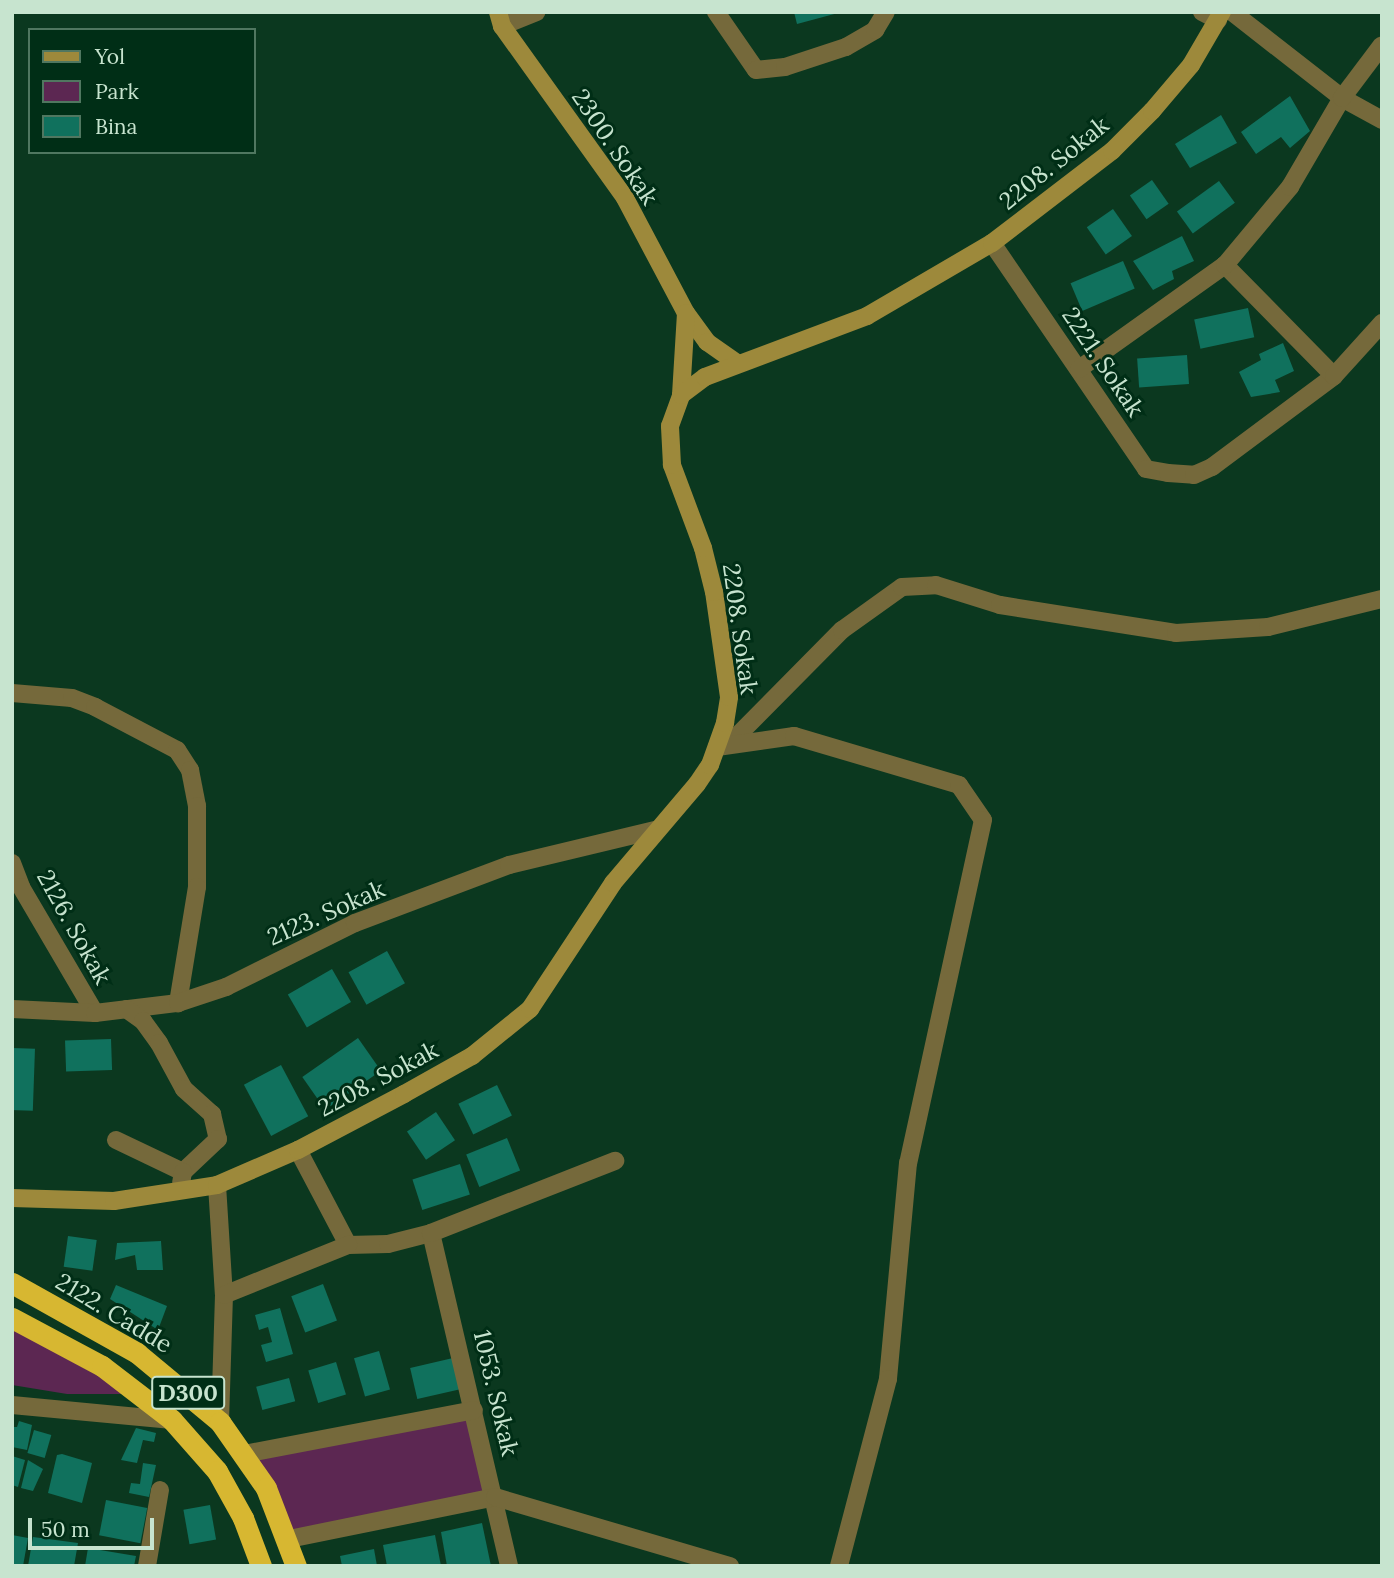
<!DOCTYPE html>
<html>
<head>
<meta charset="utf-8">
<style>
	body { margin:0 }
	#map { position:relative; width:1394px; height:1578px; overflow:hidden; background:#0b381f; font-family:Lora,serif }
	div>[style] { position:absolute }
	.green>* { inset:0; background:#5c2752 }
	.building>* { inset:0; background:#10715d; transform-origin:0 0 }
	.street>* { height:18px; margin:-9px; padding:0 9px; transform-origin:9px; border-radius:9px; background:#75693b }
	.secondary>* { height:18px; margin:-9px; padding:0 9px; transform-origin:9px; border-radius:9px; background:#9d893b }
	.highway>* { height:21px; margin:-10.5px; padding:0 10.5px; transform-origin:10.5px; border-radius:10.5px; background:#d7b731 }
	span { translate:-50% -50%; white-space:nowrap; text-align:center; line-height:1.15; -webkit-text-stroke:6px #002e16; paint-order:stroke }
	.shield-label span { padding:2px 5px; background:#002e16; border:2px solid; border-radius:5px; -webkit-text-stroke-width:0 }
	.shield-label { font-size:23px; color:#c7e4cf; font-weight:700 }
	.street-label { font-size:24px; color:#c7e4cf }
	.frame { position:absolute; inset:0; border:14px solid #c7e4cf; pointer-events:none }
	.legend { position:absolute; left:28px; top:28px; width:228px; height:126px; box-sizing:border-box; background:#002e16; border:2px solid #507760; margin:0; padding:9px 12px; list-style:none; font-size:21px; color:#c7e4cf }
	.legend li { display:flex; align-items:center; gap:14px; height:35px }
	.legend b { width:35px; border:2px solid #507760 }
	.scale { position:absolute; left:28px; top:1518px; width:126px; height:32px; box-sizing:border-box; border:4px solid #c7e4cf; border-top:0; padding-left:9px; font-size:21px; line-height:24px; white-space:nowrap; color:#c7e4cf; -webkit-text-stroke:5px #002e16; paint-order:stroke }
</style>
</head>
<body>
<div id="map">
	<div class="green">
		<div style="clip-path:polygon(12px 1329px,132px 1394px,67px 1394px,12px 1385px)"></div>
		<div style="clip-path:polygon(474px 1410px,495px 1497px,289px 1539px,244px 1454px)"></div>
	</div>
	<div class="building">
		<div style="clip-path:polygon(794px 12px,838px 12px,838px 13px,797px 24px)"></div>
		<div style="clip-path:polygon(1290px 96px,1310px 131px,1290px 148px,1281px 137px,1256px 154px,1241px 132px)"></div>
		<div style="clip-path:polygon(1221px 115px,1237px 143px,1190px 168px,1175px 144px)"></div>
		<div style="left:1152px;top:180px;width:29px;height:27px;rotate:55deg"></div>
		<div style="left:1219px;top:181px;width:27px;height:52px;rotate:54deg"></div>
		<div style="left:1113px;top:209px;width:33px;height:32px;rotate:55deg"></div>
		<div style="clip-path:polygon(1182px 236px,1194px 261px,1172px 271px,1174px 279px,1153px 290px,1133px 261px)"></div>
		<div style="left:1123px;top:261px;width:30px;height:57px;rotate:67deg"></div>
		<div style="left:1248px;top:308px;width:30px;height:55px;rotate:78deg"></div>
		<div style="clip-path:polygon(1283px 343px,1294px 371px,1275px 380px,1280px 392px,1251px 397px,1239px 372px,1261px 360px,1259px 354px)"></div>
		<div style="left:1187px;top:355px;width:29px;height:50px;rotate:86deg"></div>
		<div style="left:387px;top:951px;width:37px;height:44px;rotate:61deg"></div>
		<div style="left:332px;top:969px;width:38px;height:51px;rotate:60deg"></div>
		<div style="left:358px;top:1038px;width:40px;height:68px;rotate:55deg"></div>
		<div style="left:111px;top:1039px;width:31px;height:46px;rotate:88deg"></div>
		<div style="left:12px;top:1048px;width:23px;height:62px;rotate:2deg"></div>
		<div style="left:281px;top:1065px;width:58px;height:42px;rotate:62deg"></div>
		<div style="left:497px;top:1085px;width:34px;height:43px;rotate:64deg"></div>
		<div style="left:436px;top:1112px;width:34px;height:35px;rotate:56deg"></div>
		<div style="left:507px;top:1138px;width:35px;height:44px;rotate:68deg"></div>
		<div style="left:460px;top:1164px;width:32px;height:50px;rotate:72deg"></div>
		<div style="left:68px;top:1236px;width:29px;height:31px;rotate:8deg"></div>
		<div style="clip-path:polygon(161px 1241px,163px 1270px,137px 1270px,135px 1255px,115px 1260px,117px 1243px)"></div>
		<div style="left:323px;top:1284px;width:39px;height:34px;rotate:69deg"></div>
		<div style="clip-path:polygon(116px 1285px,167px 1306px,158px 1330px,110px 1299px)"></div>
		<div style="clip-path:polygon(280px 1308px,293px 1354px,266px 1362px,261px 1345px,272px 1342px,268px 1327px,259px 1330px,255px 1315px)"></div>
		<div style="left:379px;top:1351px;width:40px;height:26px;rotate:74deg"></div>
		<div style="left:453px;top:1358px;width:32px;height:44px;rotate:77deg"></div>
		<div style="left:336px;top:1362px;width:34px;height:29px;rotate:73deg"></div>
		<div style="left:289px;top:1378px;width:24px;height:34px;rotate:75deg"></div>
		<div style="clip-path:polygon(19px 1421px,32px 1425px,27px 1450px,12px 1447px,12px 1427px,17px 1427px)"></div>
		<div style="clip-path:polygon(136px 1428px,156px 1433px,154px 1442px,143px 1440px,137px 1463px,121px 1460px)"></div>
		<div style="left:34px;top:1430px;width:18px;height:24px;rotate:16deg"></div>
		<div style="clip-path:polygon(62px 1454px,92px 1463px,82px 1503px,48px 1493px,57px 1455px)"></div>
		<div style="clip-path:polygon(12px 1456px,25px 1460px,18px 1487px,12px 1485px)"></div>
		<div style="clip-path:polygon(28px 1460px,43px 1469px,33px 1491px,21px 1488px)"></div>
		<div style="clip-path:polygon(143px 1463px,156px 1465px,149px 1497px,129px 1493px,131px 1483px,140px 1484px)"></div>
		<div style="left:106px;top:1500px;width:42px;height:36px;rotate:11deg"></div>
		<div style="left:210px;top:1505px;width:35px;height:27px;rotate:80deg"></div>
		<div style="clip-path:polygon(482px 1523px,491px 1566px,447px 1566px,441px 1532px)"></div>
		<div style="clip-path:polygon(12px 1535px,28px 1538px,23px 1566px,12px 1566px)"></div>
		<div style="clip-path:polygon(435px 1535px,441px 1566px,387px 1566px,383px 1545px)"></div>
		<div style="clip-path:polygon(33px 1537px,78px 1543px,74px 1566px,28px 1566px)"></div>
		<div style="clip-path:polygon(88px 1548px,136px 1556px,134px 1566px,85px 1566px)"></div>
		<div style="clip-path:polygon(374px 1549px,377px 1566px,342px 1566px,340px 1556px)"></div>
	</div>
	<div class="street">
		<div style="left:716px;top:12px;width:70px;rotate:55.4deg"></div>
		<div style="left:756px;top:70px;width:29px;rotate:-6deg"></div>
		<div style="left:785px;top:67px;width:64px;rotate:-18.2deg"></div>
		<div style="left:846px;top:47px;width:34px;rotate:-30deg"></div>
		<div style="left:875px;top:30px;width:21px;rotate:-59deg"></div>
		<div style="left:1202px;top:12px;width:18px;rotate:27deg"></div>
		<div style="left:1232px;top:12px;width:140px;rotate:38deg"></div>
		<div style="left:1342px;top:98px;width:46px;rotate:28.8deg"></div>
		<div style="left:502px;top:26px;width:37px;rotate:-22deg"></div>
		<div style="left:992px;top:243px;width:273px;rotate:55.7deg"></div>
		<div style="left:1146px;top:469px;width:22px;rotate:10deg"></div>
		<div style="left:1168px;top:473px;width:26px;rotate:4deg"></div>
		<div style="left:1194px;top:475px;width:20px;rotate:-24deg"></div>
		<div style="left:1212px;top:467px;width:152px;rotate:-36.7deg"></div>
		<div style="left:1334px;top:376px;width:156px;rotate:-134.5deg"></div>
		<div style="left:1079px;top:369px;width:179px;rotate:-35.5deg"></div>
		<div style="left:1225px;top:265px;width:102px;rotate:-50.2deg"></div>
		<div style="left:1290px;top:187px;width:103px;rotate:-59.7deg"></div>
		<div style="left:1342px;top:98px;width:66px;rotate:-53deg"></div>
		<div style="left:1334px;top:376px;width:72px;rotate:-47.8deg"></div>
		<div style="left:12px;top:693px;width:60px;rotate:4.8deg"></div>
		<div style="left:72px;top:698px;width:25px;rotate:21deg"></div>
		<div style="left:95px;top:707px;width:93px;rotate:27.7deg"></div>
		<div style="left:177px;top:750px;width:24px;rotate:57deg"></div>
		<div style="left:190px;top:770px;width:37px;rotate:79deg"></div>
		<div style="left:197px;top:806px;width:81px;rotate:90deg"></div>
		<div style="left:197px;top:887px;width:118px;rotate:99.3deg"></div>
		<div style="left:724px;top:744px;width:14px;rotate:-30deg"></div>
		<div style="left:736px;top:737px;width:151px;rotate:-45.3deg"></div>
		<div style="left:842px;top:630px;width:74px;rotate:-35.6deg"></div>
		<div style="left:902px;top:587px;width:34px;rotate:-3deg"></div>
		<div style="left:936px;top:585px;width:67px;rotate:17.4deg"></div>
		<div style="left:1000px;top:605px;width:178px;rotate:9deg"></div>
		<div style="left:1176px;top:633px;width:92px;rotate:-3.7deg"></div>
		<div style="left:1268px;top:627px;width:117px;rotate:-13.8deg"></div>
		<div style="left:717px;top:747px;width:78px;rotate:-8.1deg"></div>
		<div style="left:794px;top:736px;width:172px;rotate:16.5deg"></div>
		<div style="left:959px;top:785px;width:42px;rotate:55.6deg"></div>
		<div style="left:983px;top:820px;width:351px;rotate:102.3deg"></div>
		<div style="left:908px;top:1163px;width:217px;rotate:95.3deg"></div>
		<div style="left:888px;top:1379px;width:193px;rotate:104.7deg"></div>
		<div style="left:12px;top:863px;width:26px;rotate:69deg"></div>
		<div style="left:21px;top:887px;width:146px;rotate:59.6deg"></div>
		<div style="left:12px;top:1009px;width:83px;rotate:2.8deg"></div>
		<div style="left:95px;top:1013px;width:84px;rotate:-6.9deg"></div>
		<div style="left:178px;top:1003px;width:51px;rotate:-18.4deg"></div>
		<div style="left:226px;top:987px;width:144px;rotate:-26.4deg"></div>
		<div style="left:355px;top:923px;width:165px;rotate:-20.6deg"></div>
		<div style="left:509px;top:865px;width:150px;rotate:-13.5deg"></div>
		<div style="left:126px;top:1009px;width:21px;rotate:35deg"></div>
		<div style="left:143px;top:1021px;width:27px;rotate:54deg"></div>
		<div style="left:159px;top:1043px;width:52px;rotate:61.5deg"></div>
		<div style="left:184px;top:1089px;width:38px;rotate:42deg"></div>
		<div style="left:212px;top:1114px;width:26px;rotate:77deg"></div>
		<div style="left:218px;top:1139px;width:48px;rotate:136.7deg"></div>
		<div style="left:116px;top:1140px;width:74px;rotate:25.5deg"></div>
		<div style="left:183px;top:1172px;width:11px;rotate:100deg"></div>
		<div style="left:298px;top:1150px;width:107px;rotate:62.2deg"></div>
		<div style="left:348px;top:1245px;width:40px;rotate:-1.4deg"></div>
		<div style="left:388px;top:1244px;width:44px;rotate:-14.3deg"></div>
		<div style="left:431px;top:1233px;width:342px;rotate:76.8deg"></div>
		<div style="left:217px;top:1185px;width:110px;rotate:86.4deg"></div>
		<div style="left:224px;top:1295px;width:127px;rotate:91.8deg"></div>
		<div style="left:431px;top:1233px;width:198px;rotate:-21.4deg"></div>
		<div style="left:224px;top:1295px;width:134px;rotate:-22deg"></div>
		<div style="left:12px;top:1405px;width:161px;rotate:5.4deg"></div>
		<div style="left:244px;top:1454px;width:234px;rotate:-10.8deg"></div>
		<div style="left:289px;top:1539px;width:210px;rotate:-11.5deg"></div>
		<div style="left:495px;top:1497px;width:245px;rotate:16.4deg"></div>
		<div style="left:147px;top:1566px;width:77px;rotate:-80.3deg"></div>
	</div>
	<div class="secondary">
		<div style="left:498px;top:12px;width:15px;rotate:74deg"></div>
		<div style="left:502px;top:26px;width:211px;rotate:54.4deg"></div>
		<div style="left:625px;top:198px;width:130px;rotate:62.1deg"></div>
		<div style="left:686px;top:313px;width:36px;rotate:54deg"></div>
		<div style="left:707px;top:342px;width:38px;rotate:35deg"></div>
		<div style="left:681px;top:395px;width:82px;rotate:-86.5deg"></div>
		<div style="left:12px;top:1198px;width:102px;rotate:1.7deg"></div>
		<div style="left:114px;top:1201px;width:104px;rotate:-8.8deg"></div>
		<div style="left:217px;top:1185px;width:88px;rotate:-23.4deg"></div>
		<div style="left:298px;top:1150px;width:120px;rotate:-27.8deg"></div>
		<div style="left:404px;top:1094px;width:78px;rotate:-29.2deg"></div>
		<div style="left:472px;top:1056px;width:75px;rotate:-39deg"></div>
		<div style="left:530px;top:1009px;width:151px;rotate:-56.6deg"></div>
		<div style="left:613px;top:883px;width:130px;rotate:-49.7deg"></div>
		<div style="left:697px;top:784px;width:23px;rotate:-56deg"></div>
		<div style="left:710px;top:765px;width:45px;rotate:-70.3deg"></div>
		<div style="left:725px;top:723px;width:26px;rotate:-81deg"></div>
		<div style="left:729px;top:697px;width:106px;rotate:-98.1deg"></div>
		<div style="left:714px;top:592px;width:45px;rotate:-104deg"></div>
		<div style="left:703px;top:548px;width:89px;rotate:-110.5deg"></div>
		<div style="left:672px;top:465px;width:39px;rotate:-93deg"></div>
		<div style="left:670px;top:426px;width:33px;rotate:-70deg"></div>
		<div style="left:681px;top:395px;width:30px;rotate:-37deg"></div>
		<div style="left:705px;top:377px;width:173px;rotate:-20.6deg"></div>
		<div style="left:867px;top:316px;width:145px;rotate:-30.3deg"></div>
		<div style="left:992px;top:243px;width:151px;rotate:-37.5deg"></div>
		<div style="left:1112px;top:151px;width:57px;rotate:-45deg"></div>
		<div style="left:1152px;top:111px;width:60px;rotate:-49.7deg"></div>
		<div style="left:1191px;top:65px;width:61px;rotate:-59.7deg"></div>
	</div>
	<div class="highway">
		<div style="left:12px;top:1283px;width:143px;rotate:29.2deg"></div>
		<div style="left:137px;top:1353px;width:108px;rotate:39.7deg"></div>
		<div style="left:220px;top:1422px;width:80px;rotate:55.1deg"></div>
		<div style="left:266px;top:1488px;width:84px;rotate:69deg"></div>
		<div style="left:12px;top:1318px;width:102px;rotate:28.1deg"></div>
		<div style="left:102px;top:1366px;width:88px;rotate:37.6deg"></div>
		<div style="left:172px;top:1420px;width:68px;rotate:48.6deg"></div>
		<div style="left:217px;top:1471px;width:54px;rotate:61deg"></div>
		<div style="left:243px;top:1518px;width:51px;rotate:69.4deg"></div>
	</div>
	<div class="shield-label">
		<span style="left:188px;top:1393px">D300</span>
	</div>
	<div class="street-label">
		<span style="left:615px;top:147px;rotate:56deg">2300. Sokak</span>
		<span style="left:1054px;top:163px;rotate:-39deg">2208. Sokak</span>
		<span style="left:1103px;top:362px;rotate:56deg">2221. Sokak</span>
		<span style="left:740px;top:629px;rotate:82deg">2208. Sokak</span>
		<span style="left:326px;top:913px;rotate:-24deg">2123. Sokak</span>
		<span style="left:74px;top:927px;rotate:61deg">2126. Sokak</span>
		<span style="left:378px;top:1079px;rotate:-28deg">2208. Sokak</span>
		<span style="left:114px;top:1313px;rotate:31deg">2122. Cadde</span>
		<span style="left:496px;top:1393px;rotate:77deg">1053. Sokak</span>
	</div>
	<div class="frame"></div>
	<ul class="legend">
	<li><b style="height:9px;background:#9d893b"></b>Yol</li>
	<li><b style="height:19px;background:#5c2752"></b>Park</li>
	<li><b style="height:19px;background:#10715d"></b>Bina</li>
	</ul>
	<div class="scale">50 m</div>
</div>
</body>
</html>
